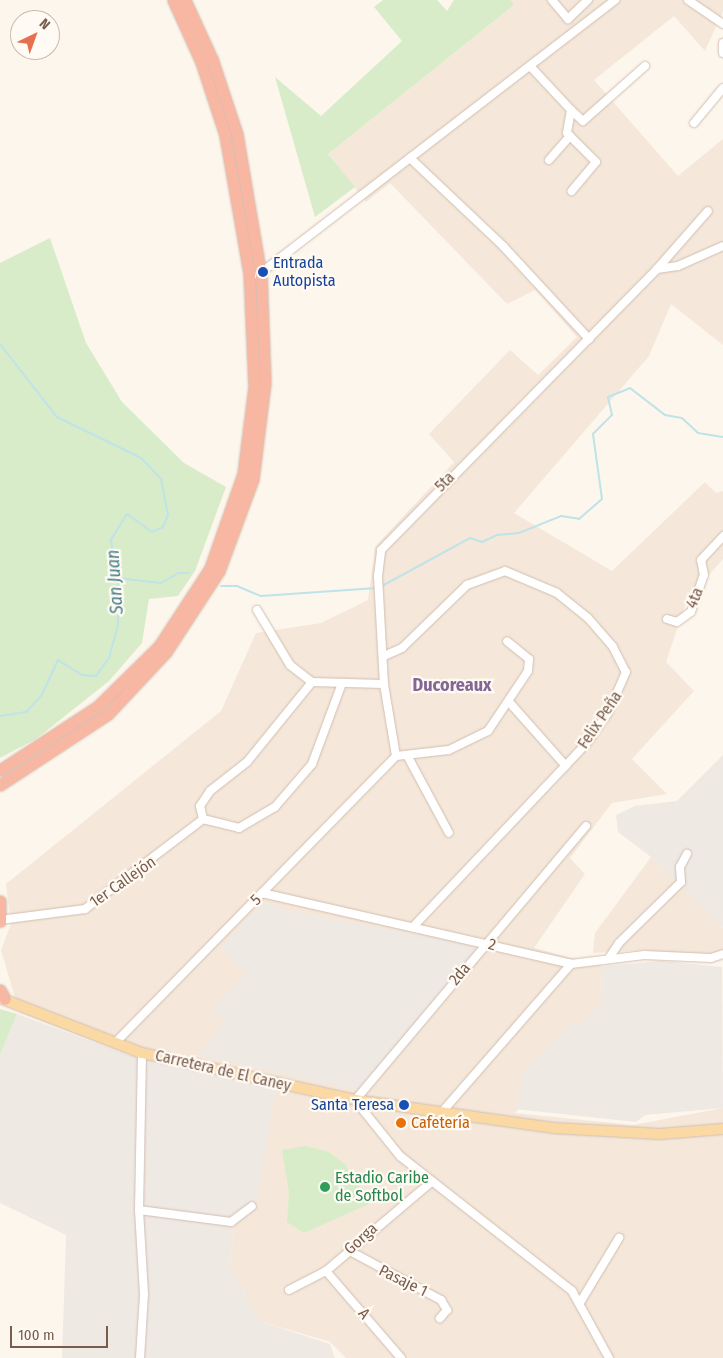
<!DOCTYPE html>
<html>
<head>
<meta charset="utf-8">
<style>
	body { margin:0 }
	#map { position:relative; width:723px; height:1358px; overflow:hidden; background:#fdf6ec; font-family:"Fira Sans Condensed",sans-serif }
	div>[style] { position:absolute }
	.residential>* { inset:0; background:#f5e8da }
	.industrial>* { inset:0; background:#efe9e4 }
	.green>* { inset:0; background:#d8ecc9 }
	.stream>* { height:2px; margin:-1px; padding:0 1px; transform-origin:1px; border-radius:1px; background:#bfe3e8 }
	.roads { filter:drop-shadow(0 0 1px #d1beb0) drop-shadow(0 0 1px #d1beb0) }
	.minor>* { height:8px; margin:-4px; padding:0 4px; transform-origin:4px; border-radius:4px; background:#fff }
	.major>* { height:10px; margin:-5px; padding:0 5px; transform-origin:5px; border-radius:5px; background:#fbd9a5 }
	.highway>* { height:11px; margin:-5.5px; padding:0 5.5px; transform-origin:5.5px; border-radius:5.5px; background:#f7b7a3 }
	.dots>* { width:14px; height:14px; translate:-50% -50%; box-sizing:border-box; border:2px solid #fffaf3; border-radius:50% }
	span { translate:-50% -50%; white-space:nowrap; text-align:center; line-height:1.15; -webkit-text-stroke:4.5px #fffaf3; paint-order:stroke }
	.transit-label { font-size:16px; color:#164399 }
	.left { translate:0 -50%; text-align:left }
	.right { translate:-100% -50%; text-align:right }
	.street-label { font-size:16px; color:#7a5c4d }
	.food-label { font-size:16px; color:#c56008 }
	.leisure-label { font-size:16px; color:#27864d }
	.water-label { font-size:18px; color:#437c86; font-style:italic }
	.neighbourhood-label { font-size:18px; color:#846695; font-weight:700 }
	.north { position:absolute; left:10px; top:10px; width:50px; height:50px; box-sizing:border-box; background:#fffaf3; border:1px solid #cabbb1; border-radius:50%; rotate:42deg; font-size:14px; font-weight:700; line-height:20px; text-align:center; color:#7a5c4d }
	.north::after { content:''; display:block; margin:auto; width:18px; height:22px; background:#e76f51; clip-path:polygon(50% 0,100% 100%,50% 72%,0 100%) }
	.scale { position:absolute; left:10px; top:1326px; width:98px; height:22px; box-sizing:border-box; border:2px solid #7a5c4d; border-top:0; padding-left:6px; font-size:15px; line-height:18px; white-space:nowrap; color:#7a5c4d; -webkit-text-stroke:4px #fffaf3; paint-order:stroke }
</style>
</head>
<body>
<div id="map">
	<div class="residential">
		<div style="clip-path:polygon(511px 0,723px 0,723px 11px,705px 51px,674px 16px,594px 80px,678px 176px,723px 139px,723px 345px,671px 304px,649px 356px,514px 513px,612px 571px,705px 482px,716px 493px,723px 491px,723px 559px,687px 600px,666px 662px,694px 691px,632px 759px,667px 794px,612px 803px,570px 858px,585px 874px,534px 948px,602px 966px,601px 1003px,515px 1113px,633px 1125px,723px 1108px,723px 1358px,346px 1358px,330px 1342px,259px 1321px,230px 1265px,234px 1225px,276px 1090px,126px 1054px,19px 1012px,1px 950px,11px 924px,6px 884px,221px 711px,256px 633px,321px 623px,368px 600px,375px 547px,454px 462px,429px 434px,510px 350px,538px 375px,577px 337px,535px 290px,507px 304px,390px 183px,366px 202px,328px 154px,514px 5px)"></div>
		<div style="clip-path:polygon(651px 857px,723px 928px,723px 951px,709px 956px,645px 950px,593px 953px,595px 933px)"></div>
	</div>
	<div class="industrial">
		<div style="clip-path:polygon(723px 755px,723px 928px,651px 857px,618px 832px,616px 815px,635px 806px,677px 801px)"></div>
		<div style="clip-path:polygon(262px 903px,314px 916px,479px 945px,359px 1090px,197px 1055px,225px 1022px,212px 1010px,245px 973px,221px 948px)"></div>
		<div style="clip-path:polygon(662px 961px,722px 967px,723px 1108px,645px 1115px,636px 1122px,515px 1109px,525px 1069px,575px 1021px,581px 1025px,601px 1003px,602px 966px)"></div>
		<div style="clip-path:polygon(17px 1014px,126px 1054px,276px 1090px,254px 1212px,234px 1225px,230px 1265px,259px 1321px,330px 1344px,335px 1358px,62px 1358px,66px 1235px,0 1203px,0 1055px)"></div>
	</div>
	<div class="green">
		<div style="clip-path:polygon(383px 0,437px 0,447px 11px,454px 0,511px 0,514px 5px,328px 154px,355px 187px,315px 217px,275px 77px,321px 116px,402px 41px,374px 7px)"></div>
		<div style="clip-path:polygon(50px 238px,86px 343px,122px 402px,184px 463px,226px 487px,195px 571px,178px 596px,149px 599px,142px 643px,109px 681px,36px 739px,0 758px,0 263px)"></div>
		<div style="clip-path:polygon(0 1009px,17px 1014px,0 1055px)"></div>
		<div style="clip-path:polygon(306px 1146px,329px 1152px,345px 1164px,369px 1204px,304px 1233px,287px 1222px,289px 1192px,282px 1150px)"></div>
	</div>
	<div class="stream">
		<div style="left:0;top:344px;width:93px;rotate:52deg"></div>
		<div style="left:57px;top:417px;width:93px;rotate:26deg"></div>
		<div style="left:141px;top:458px;width:29px;rotate:46deg"></div>
		<div style="left:161px;top:479px;width:37px;rotate:79deg"></div>
		<div style="left:168px;top:515px;width:13px;rotate:113deg"></div>
		<div style="left:163px;top:527px;width:12px;rotate:156deg"></div>
		<div style="left:152px;top:532px;width:31px;rotate:-144deg"></div>
		<div style="left:127px;top:514px;width:31px;rotate:122deg"></div>
		<div style="left:111px;top:540px;width:55px;rotate:81.6deg"></div>
		<div style="left:119px;top:594px;width:31px;rotate:92deg"></div>
		<div style="left:118px;top:625px;width:34px;rotate:105deg"></div>
		<div style="left:109px;top:658px;width:22px;rotate:126deg"></div>
		<div style="left:96px;top:676px;width:14px;rotate:-176deg"></div>
		<div style="left:82px;top:675px;width:28px;rotate:-148deg"></div>
		<div style="left:58px;top:660px;width:40px;rotate:115deg"></div>
		<div style="left:41px;top:696px;width:22px;rotate:133deg"></div>
		<div style="left:26px;top:712px;width:26px;rotate:171deg"></div>
		<div style="left:117px;top:578px;width:44px;rotate:6.5deg"></div>
		<div style="left:161px;top:583px;width:20px;rotate:-30deg"></div>
		<div style="left:178px;top:573px;width:11px"></div>
		<div style="left:221px;top:586px;width:16px"></div>
		<div style="left:237px;top:586px;width:26px;rotate:23deg"></div>
		<div style="left:261px;top:596px;width:116px;rotate:-3.9deg"></div>
		<div style="left:382px;top:586px;width:100px;rotate:-28.6deg"></div>
		<div style="left:470px;top:538px;width:13px;rotate:18deg"></div>
		<div style="left:482px;top:542px;width:17px;rotate:-25deg"></div>
		<div style="left:497px;top:535px;width:22px;rotate:-5deg"></div>
		<div style="left:519px;top:533px;width:45px;rotate:-22deg"></div>
		<div style="left:561px;top:516px;width:18px;rotate:9deg"></div>
		<div style="left:579px;top:519px;width:30px;rotate:-41deg"></div>
		<div style="left:602px;top:499px;width:66px;rotate:-97.9deg"></div>
		<div style="left:593px;top:434px;width:27px;rotate:-45deg"></div>
		<div style="left:612px;top:415px;width:18px;rotate:-103deg"></div>
		<div style="left:608px;top:397px;width:24px;rotate:-22deg"></div>
		<div style="left:630px;top:388px;width:44px;rotate:37.6deg"></div>
		<div style="left:665px;top:415px;width:17px;rotate:10deg"></div>
		<div style="left:682px;top:418px;width:22px;rotate:43deg"></div>
		<div style="left:698px;top:433px;width:25px;rotate:9deg"></div>
	</div>
	<div class="roads">
		<div class="minor">
			<div style="left:552px;top:0;width:25px;rotate:50deg"></div>
			<div style="left:568px;top:19px;width:28px;rotate:-44deg"></div>
			<div style="left:688px;top:0;width:42px;rotate:34.4deg"></div>
			<div style="left:723px;top:43px;width:10px;rotate:90deg"></div>
			<div style="left:530px;top:66px;width:60px;rotate:47deg"></div>
			<div style="left:571px;top:110px;width:23px;rotate:100deg"></div>
			<div style="left:567px;top:133px;width:41px;rotate:45deg"></div>
			<div style="left:596px;top:162px;width:38px;rotate:130deg"></div>
			<div style="left:571px;top:110px;width:16px;rotate:43deg"></div>
			<div style="left:583px;top:121px;width:83px;rotate:-41.6deg"></div>
			<div style="left:694px;top:123px;width:45px;rotate:-50.4deg"></div>
			<div style="left:410px;top:158px;width:128px;rotate:43.4deg"></div>
			<div style="left:503px;top:246px;width:127px;rotate:47.2deg"></div>
			<div style="left:549px;top:160px;width:32px;rotate:-49deg"></div>
			<div style="left:657px;top:269px;width:21px;rotate:-8deg"></div>
			<div style="left:678px;top:266px;width:49px;rotate:-24deg"></div>
			<div style="left:258px;top:275px;width:451px;rotate:-37.6deg"></div>
			<div style="left:257px;top:610px;width:64px;rotate:59deg"></div>
			<div style="left:290px;top:665px;width:28px;rotate:38deg"></div>
			<div style="left:312px;top:682px;width:72px;rotate:1.6deg"></div>
			<div style="left:667px;top:619px;width:10px;rotate:17deg"></div>
			<div style="left:677px;top:622px;width:17px;rotate:-36deg"></div>
			<div style="left:691px;top:612px;width:39px;rotate:-71deg"></div>
			<div style="left:704px;top:575px;width:15px;rotate:-101deg"></div>
			<div style="left:701px;top:560px;width:33px;rotate:-47deg"></div>
			<div style="left:384px;top:656px;width:20px;rotate:-24deg"></div>
			<div style="left:402px;top:648px;width:91px;rotate:-44.1deg"></div>
			<div style="left:467px;top:585px;width:40px;rotate:-20.2deg"></div>
			<div style="left:505px;top:571px;width:56px;rotate:22.9deg"></div>
			<div style="left:557px;top:593px;width:40px;rotate:39deg"></div>
			<div style="left:588px;top:618px;width:38px;rotate:49deg"></div>
			<div style="left:613px;top:647px;width:28px;rotate:63deg"></div>
			<div style="left:626px;top:672px;width:45px;rotate:113.7deg"></div>
			<div style="left:608px;top:713px;width:38px;rotate:125deg"></div>
			<div style="left:586px;top:744px;width:252px;rotate:133.4deg"></div>
			<div style="left:510px;top:703px;width:84px;rotate:48.4deg"></div>
			<div style="left:396px;top:756px;width:73px;rotate:-99.5deg"></div>
			<div style="left:384px;top:684px;width:108px;rotate:-93.2deg"></div>
			<div style="left:378px;top:576px;width:26px;rotate:-83deg"></div>
			<div style="left:381px;top:550px;width:394px;rotate:-45.5deg"></div>
			<div style="left:657px;top:269px;width:77px;rotate:-48.7deg"></div>
			<div style="left:396px;top:756px;width:53px;rotate:-6.5deg"></div>
			<div style="left:449px;top:750px;width:43px;rotate:-26deg"></div>
			<div style="left:488px;top:731px;width:72px;rotate:-56.3deg"></div>
			<div style="left:528px;top:671px;width:12px;rotate:-85deg"></div>
			<div style="left:529px;top:659px;width:28px;rotate:-141deg"></div>
			<div style="left:408px;top:757px;width:86px;rotate:61.7deg"></div>
			<div style="left:203px;top:819px;width:37px;rotate:14deg"></div>
			<div style="left:239px;top:828px;width:42px;rotate:-30.3deg"></div>
			<div style="left:275px;top:807px;width:57px;rotate:-49.3deg"></div>
			<div style="left:312px;top:764px;width:83px;rotate:-69.6deg"></div>
			<div style="left:203px;top:819px;width:13px;rotate:-103deg"></div>
			<div style="left:200px;top:806px;width:18px;rotate:-56deg"></div>
			<div style="left:210px;top:791px;width:47px;rotate:-38.1deg"></div>
			<div style="left:247px;top:762px;width:103px;rotate:-50.9deg"></div>
			<div style="left:586px;top:826px;width:358px;rotate:130.1deg"></div>
			<div style="left:355px;top:1100px;width:72px;rotate:51.2deg"></div>
			<div style="left:400px;top:1156px;width:219px;rotate:38.1deg"></div>
			<div style="left:572px;top:1291px;width:77px;rotate:61.1deg"></div>
			<div style="left:262px;top:893px;width:317px;rotate:12.9deg"></div>
			<div style="left:571px;top:964px;width:74px;rotate:-7deg"></div>
			<div style="left:644px;top:955px;width:67px;rotate:2.6deg"></div>
			<div style="left:711px;top:958px;width:13px;rotate:-18deg"></div>
			<div style="left:0;top:920px;width:86px;rotate:-7.4deg"></div>
			<div style="left:85px;top:909px;width:148px;rotate:-37.3deg"></div>
			<div style="left:609px;top:958px;width:18px;rotate:-56deg"></div>
			<div style="left:619px;top:943px;width:87px;rotate:-44.5deg"></div>
			<div style="left:681px;top:882px;width:15px;rotate:-94deg"></div>
			<div style="left:680px;top:867px;width:15px;rotate:-62deg"></div>
			<div style="left:115px;top:1043px;width:402px;rotate:-45.6deg"></div>
			<div style="left:441px;top:1113px;width:198px;rotate:-48.9deg"></div>
			<div style="left:139px;top:1210px;width:157px;rotate:-88.9deg"></div>
			<div style="left:348px;top:1250px;width:106px;rotate:28.3deg"></div>
			<div style="left:441px;top:1300px;width:12px;rotate:59deg"></div>
			<div style="left:447px;top:1310px;width:11px;rotate:131deg"></div>
			<div style="left:326px;top:1271px;width:115px;rotate:49.2deg"></div>
			<div style="left:289px;top:1290px;width:42px;rotate:-27.2deg"></div>
			<div style="left:326px;top:1271px;width:136px;rotate:-40.2deg"></div>
			<div style="left:581px;top:1301px;width:74px;rotate:-58.9deg"></div>
			<div style="left:140px;top:1358px;width:64px;rotate:-86.4deg"></div>
			<div style="left:144px;top:1294px;width:84px;rotate:-93.4deg"></div>
			<div style="left:139px;top:1210px;width:93px;rotate:7.4deg"></div>
			<div style="left:231px;top:1222px;width:26px;rotate:-37deg"></div>
		</div>
		<div class="major">
			<div style="left:0;top:998px;width:152px;rotate:21.2deg"></div>
			<div style="left:142px;top:1053px;width:218px;rotate:12.4deg"></div>
			<div style="left:355px;top:1100px;width:200px;rotate:8deg"></div>
			<div style="left:553px;top:1128px;width:107px;rotate:3.2deg"></div>
			<div style="left:660px;top:1134px;width:63px;rotate:-4.5deg"></div>
		</div>
		<div class="highway">
			<div style="left:0;top:770px;width:117px;rotate:-33.1deg"></div>
			<div style="left:98px;top:706px;width:86px;rotate:-44.5deg"></div>
			<div style="left:159px;top:646px;width:93px;rotate:-56.8deg"></div>
			<div style="left:210px;top:568px;width:100px;rotate:-70.7deg"></div>
			<div style="left:243px;top:474px;width:88px;rotate:-82.8deg"></div>
			<div style="left:254px;top:387px;width:114px;rotate:-92.5deg"></div>
			<div style="left:249px;top:273px;width:140px;rotate:-99.9deg"></div>
			<div style="left:225px;top:135px;width:77px;rotate:-108.2deg"></div>
			<div style="left:201px;top:62px;width:68px;rotate:-114.3deg"></div>
			<div style="left:0;top:785px;width:129px;rotate:-33.3deg"></div>
			<div style="left:108px;top:714px;width:85px;rotate:-46.9deg"></div>
			<div style="left:166px;top:652px;width:97px;rotate:-56.8deg"></div>
			<div style="left:219px;top:571px;width:98px;rotate:-69.7deg"></div>
			<div style="left:253px;top:479px;width:97px;rotate:-82.9deg"></div>
			<div style="left:265px;top:383px;width:107px;rotate:-92.1deg"></div>
			<div style="left:261px;top:276px;width:144px;rotate:-99.6deg"></div>
			<div style="left:237px;top:134px;width:79px;rotate:-108.4deg"></div>
			<div style="left:212px;top:59px;width:65px;rotate:-114.6deg"></div>
			<div style="left:0;top:901px;width:20px;rotate:90deg"></div>
			<div style="left:0;top:990px;width:10px;rotate:61deg"></div>
		</div>
	</div>
	<div class="dots">
		<div style="left:263px;top:272px;background:#1a4fb4"></div>
		<div style="left:404px;top:1105px;background:#1a4fb4"></div>
		<div style="left:401px;top:1123px;background:#e8710a"></div>
		<div style="left:325px;top:1187px;background:#2e9e5b"></div>
	</div>
	<div class="transit-label">
		<span class="left" style="left:273px;top:272px">Entrada<br>Autopista</span>
		<span class="right" style="left:394px;top:1105px">Santa Teresa</span>
	</div>
	<div class="street-label">
		<span style="left:445px;top:482px;rotate:-45deg">5ta</span>
		<span style="left:695px;top:598px;rotate:-68deg">4ta</span>
		<span style="left:600px;top:720px;rotate:-56deg">Felix Peña</span>
		<span style="left:123px;top:882px;rotate:-35deg">1er Callejón</span>
		<span style="left:256px;top:900px;rotate:-44deg">5</span>
		<span style="left:492px;top:945px;rotate:14deg">2</span>
		<span style="left:460px;top:974px;rotate:-50deg">2da</span>
		<span style="left:223px;top:1071px;rotate:13deg">Carretera de El Caney</span>
		<span style="left:361px;top:1239px;rotate:-42deg">Gorga</span>
		<span style="left:403px;top:1281px;rotate:26deg">Pasaje 1</span>
		<span style="left:364px;top:1314px;rotate:50deg">A</span>
	</div>
	<div class="food-label">
		<span class="left" style="left:411px;top:1123px">Cafetería</span>
	</div>
	<div class="leisure-label">
		<span class="left" style="left:335px;top:1187px">Estadio Caribe<br>de Softbol</span>
	</div>
	<div class="water-label">
		<span style="left:115px;top:582px;rotate:-94deg">San Juan</span>
	</div>
	<div class="neighbourhood-label">
		<span style="left:452px;top:685px">Ducoreaux</span>
	</div>
	<div class="north">N</div>
	<div class="scale">100 m</div>
</div>
</body>
</html>
